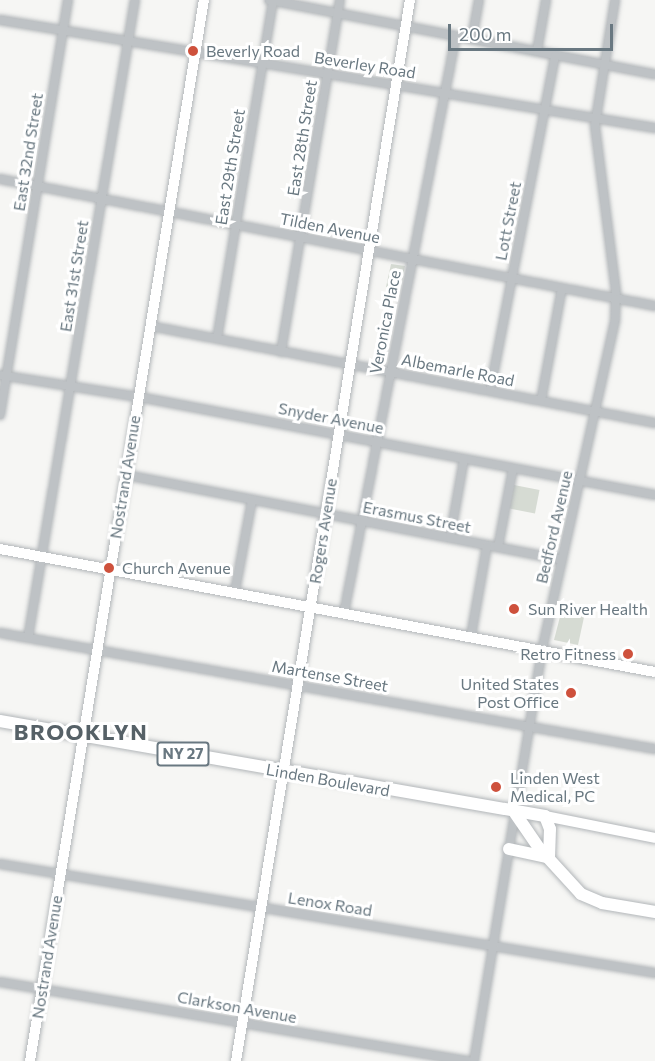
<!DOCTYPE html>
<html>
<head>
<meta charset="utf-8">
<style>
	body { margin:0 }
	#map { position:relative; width:655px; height:1061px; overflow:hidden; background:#f6f6f4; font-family:Commissioner,sans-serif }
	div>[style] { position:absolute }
	.green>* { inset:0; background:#d6dbd3; transform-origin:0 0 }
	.roads { filter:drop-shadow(0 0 2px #b2b6b9) drop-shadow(0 0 2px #b2b6b9) }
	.minor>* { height:8px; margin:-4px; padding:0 4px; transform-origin:4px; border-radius:4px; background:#bec2c5 }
	.major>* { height:10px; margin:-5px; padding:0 5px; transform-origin:5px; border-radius:5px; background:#fff }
	.highway>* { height:12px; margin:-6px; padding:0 6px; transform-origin:6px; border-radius:6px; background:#fff }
	.dots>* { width:16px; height:16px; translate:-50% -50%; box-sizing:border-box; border:3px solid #fff; border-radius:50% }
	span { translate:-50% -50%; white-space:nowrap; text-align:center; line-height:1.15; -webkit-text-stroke:6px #fff; paint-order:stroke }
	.shield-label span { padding:2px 4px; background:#fff; border:2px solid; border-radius:4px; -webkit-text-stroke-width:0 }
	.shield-label { font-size:15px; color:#697881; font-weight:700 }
	.poi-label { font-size:16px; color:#697881 }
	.left { translate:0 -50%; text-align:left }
	.right { translate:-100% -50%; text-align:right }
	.street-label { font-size:16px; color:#697881 }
	.district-label { font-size:22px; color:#566167; font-weight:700; letter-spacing:1.5px }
	.scale { position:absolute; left:448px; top:24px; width:165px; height:27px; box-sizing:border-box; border:3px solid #697881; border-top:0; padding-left:8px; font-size:18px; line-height:21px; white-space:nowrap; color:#697881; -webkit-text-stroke:4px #fff; paint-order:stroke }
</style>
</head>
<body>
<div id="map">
	<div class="green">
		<div style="clip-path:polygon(391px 264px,405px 266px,399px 296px,389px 294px,390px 288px,386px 287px)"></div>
		<div style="left:514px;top:485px;width:26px;height:24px;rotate:11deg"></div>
		<div style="clip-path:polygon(567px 604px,586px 608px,578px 645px,554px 640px,563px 605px)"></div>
	</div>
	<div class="roads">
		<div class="minor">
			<div style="left:269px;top:0;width:393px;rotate:10.9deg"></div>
			<div style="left:0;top:20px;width:664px;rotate:9.36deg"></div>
			<div style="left:472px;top:39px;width:40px;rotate:-80deg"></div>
			<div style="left:537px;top:51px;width:52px;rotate:-80deg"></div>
			<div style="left:0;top:179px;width:667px;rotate:10.97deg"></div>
			<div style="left:150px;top:326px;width:514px;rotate:10.87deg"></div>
			<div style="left:217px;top:339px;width:344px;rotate:-80.6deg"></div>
			<div style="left:281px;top:352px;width:357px;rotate:-80.5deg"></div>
			<div style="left:0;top:375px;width:141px;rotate:9deg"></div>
			<div style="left:139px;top:397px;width:525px;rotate:10.75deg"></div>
			<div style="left:490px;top:391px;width:341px;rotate:-79deg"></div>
			<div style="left:541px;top:401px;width:115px;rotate:-79.5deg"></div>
			<div style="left:0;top:415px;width:421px;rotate:-80.7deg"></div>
			<div style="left:126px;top:475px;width:444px;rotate:11deg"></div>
			<div style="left:450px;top:538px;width:80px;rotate:-80deg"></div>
			<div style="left:498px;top:547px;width:80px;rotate:-79.2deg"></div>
			<div style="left:235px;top:591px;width:93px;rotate:-79.4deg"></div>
			<div style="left:344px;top:613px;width:588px;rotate:-79.02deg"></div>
			<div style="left:0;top:633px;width:665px;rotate:10.04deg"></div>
			<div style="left:471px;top:636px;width:92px;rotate:-80deg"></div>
			<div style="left:28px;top:638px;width:647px;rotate:-80.48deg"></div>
			<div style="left:0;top:864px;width:664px;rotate:9.45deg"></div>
			<div style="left:0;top:982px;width:476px;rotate:9.6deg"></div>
			<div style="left:474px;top:1061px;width:417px;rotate:-80.6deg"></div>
			<div style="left:542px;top:650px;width:338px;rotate:-77.5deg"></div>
			<div style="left:615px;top:320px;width:28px;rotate:-88deg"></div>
			<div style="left:616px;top:292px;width:168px;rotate:-97.2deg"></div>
			<div style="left:595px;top:125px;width:127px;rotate:-80.9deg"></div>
		</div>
		<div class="major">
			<div style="left:0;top:549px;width:666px;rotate:10.64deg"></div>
			<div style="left:545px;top:816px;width:112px;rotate:11.3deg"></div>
			<div style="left:30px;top:1061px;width:1075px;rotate:-80.69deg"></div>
			<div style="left:236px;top:1061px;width:1075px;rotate:-80.69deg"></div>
		</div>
		<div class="highway">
			<div style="left:0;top:721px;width:553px;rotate:9.89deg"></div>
			<div style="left:545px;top:816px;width:14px;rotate:69deg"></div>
			<div style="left:550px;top:829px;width:29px;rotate:92deg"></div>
			<div style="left:515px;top:813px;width:42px;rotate:55.6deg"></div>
			<div style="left:539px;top:848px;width:62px;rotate:47.6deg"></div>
			<div style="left:581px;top:894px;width:23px;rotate:23deg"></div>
			<div style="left:602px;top:903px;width:54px;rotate:9.6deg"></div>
			<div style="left:509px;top:849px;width:40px;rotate:12deg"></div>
		</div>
	</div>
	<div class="dots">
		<div style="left:193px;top:51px;background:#ce513c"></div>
		<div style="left:109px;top:568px;background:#ce513c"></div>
		<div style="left:514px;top:609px;background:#ce513c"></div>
		<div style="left:628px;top:654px;background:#ce513c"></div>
		<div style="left:571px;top:693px;background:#ce513c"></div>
		<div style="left:496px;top:787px;background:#ce513c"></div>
	</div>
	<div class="shield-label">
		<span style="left:183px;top:754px">NY 27</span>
	</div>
	<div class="poi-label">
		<span class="left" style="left:206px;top:51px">Beverly Road</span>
		<span class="left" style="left:122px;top:568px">Church Avenue</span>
		<span class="left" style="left:528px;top:609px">Sun River Health</span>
		<span class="right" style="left:616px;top:654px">Retro Fitness</span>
		<span class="right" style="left:559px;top:693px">United States<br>Post Office</span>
		<span class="left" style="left:510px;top:787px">Linden West<br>Medical, PC</span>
	</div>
	<div class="street-label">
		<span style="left:365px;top:65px;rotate:9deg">Beverley Road</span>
		<span style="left:302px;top:138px;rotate:-81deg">East 28th Street</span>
		<span style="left:28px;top:152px;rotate:-81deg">East 32nd Street</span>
		<span style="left:230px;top:167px;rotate:-81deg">East 29th Street</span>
		<span style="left:508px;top:221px;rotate:-79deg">Lott Street</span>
		<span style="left:330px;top:228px;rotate:11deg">Tilden Avenue</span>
		<span style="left:74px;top:276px;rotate:-81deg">East 31st Street</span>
		<span style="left:385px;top:322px;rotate:-79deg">Veronica Place</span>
		<span style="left:458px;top:370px;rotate:11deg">Albemarle Road</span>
		<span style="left:331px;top:418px;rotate:11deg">Snyder Avenue</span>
		<span style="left:125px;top:477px;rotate:-81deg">Nostrand Avenue</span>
		<span style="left:417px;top:517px;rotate:11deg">Erasmus Street</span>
		<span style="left:554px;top:527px;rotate:-77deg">Bedford Avenue</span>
		<span style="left:323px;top:531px;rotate:-81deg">Rogers Avenue</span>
		<span style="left:330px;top:676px;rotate:10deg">Martense Street</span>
		<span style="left:328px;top:780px;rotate:10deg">Linden Boulevard</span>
		<span style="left:330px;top:904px;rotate:9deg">Lenox Road</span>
		<span style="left:47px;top:957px;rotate:-81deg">Nostrand Avenue</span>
		<span style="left:237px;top:1007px;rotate:10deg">Clarkson Avenue</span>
	</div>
	<div class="district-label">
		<span style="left:81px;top:732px">BROOKLYN</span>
	</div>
	<div class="scale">200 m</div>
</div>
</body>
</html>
